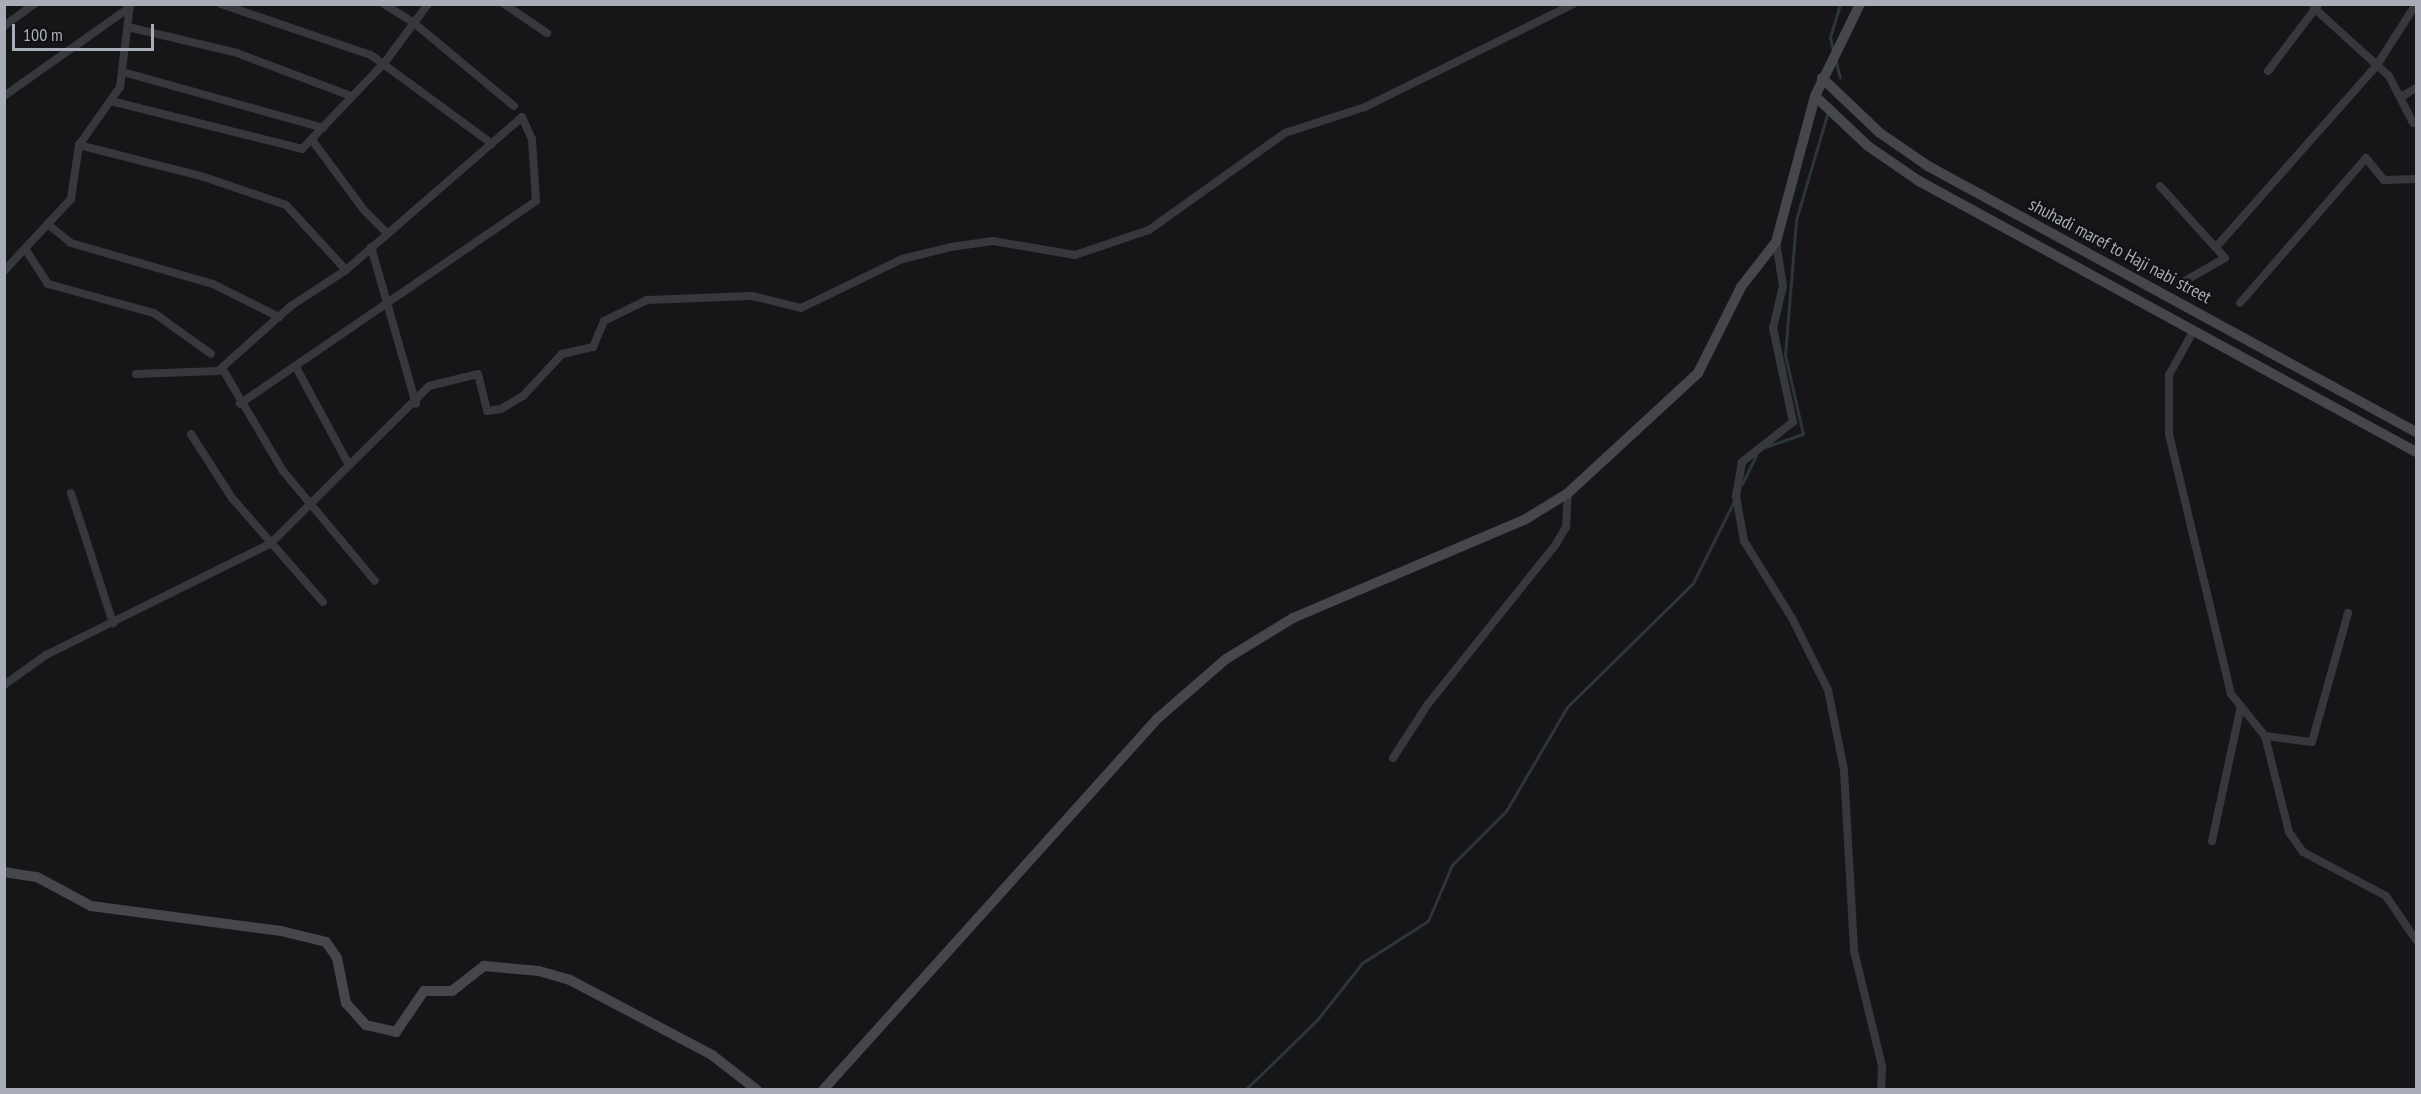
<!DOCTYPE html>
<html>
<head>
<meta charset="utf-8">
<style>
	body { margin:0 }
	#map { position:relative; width:2421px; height:1094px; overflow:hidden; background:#161618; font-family:"PT Sans Narrow",sans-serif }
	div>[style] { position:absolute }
	.stream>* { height:3px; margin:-1.5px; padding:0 1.5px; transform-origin:1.5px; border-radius:1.5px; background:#2c353c }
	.street>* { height:8px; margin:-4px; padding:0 4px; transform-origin:4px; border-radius:4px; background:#37383d }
	.secondary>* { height:10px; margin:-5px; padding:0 5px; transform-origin:5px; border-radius:5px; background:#45474d }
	span { translate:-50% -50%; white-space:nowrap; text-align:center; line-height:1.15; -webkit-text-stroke:4.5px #111113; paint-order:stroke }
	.street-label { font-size:18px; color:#a8adb8 }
	.frame { position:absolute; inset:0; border:6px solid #a8adb8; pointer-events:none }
	.scale { position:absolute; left:12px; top:24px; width:142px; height:27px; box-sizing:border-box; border:3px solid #a8adb8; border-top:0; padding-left:8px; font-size:18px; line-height:21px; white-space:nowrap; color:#a8adb8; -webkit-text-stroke:4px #111113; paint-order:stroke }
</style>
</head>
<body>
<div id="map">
	<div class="stream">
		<div style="left:1833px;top:50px;width:13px;rotate:-103deg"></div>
		<div style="left:1830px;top:37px;width:34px;rotate:-73deg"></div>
		<div style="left:1836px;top:62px;width:16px;rotate:76deg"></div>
		<div style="left:1765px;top:447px;width:40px;rotate:-18.9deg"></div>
		<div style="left:1803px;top:434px;width:81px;rotate:-102.8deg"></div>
		<div style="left:1785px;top:355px;width:135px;rotate:-85.3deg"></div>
		<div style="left:1796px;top:220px;width:109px;rotate:-73.6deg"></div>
		<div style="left:1742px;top:484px;width:32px;rotate:-64deg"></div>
		<div style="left:1245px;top:1090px;width:100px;rotate:-44.2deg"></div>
		<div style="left:1317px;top:1020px;width:73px;rotate:-51.7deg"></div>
		<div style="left:1362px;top:963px;width:78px;rotate:-32.5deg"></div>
		<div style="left:1428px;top:921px;width:61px;rotate:-66.8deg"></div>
		<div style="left:1452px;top:865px;width:76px;rotate:-45deg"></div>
		<div style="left:1506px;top:811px;width:121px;rotate:-59.6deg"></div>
		<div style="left:1567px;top:707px;width:177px;rotate:-44.5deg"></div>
		<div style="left:1693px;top:583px;width:92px;rotate:-63.4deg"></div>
	</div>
	<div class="street">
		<div style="left:221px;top:4px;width:158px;rotate:18.8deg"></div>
		<div style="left:371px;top:55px;width:150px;rotate:36.3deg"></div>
		<div style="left:384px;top:4px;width:36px;rotate:32deg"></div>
		<div style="left:414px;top:23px;width:130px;rotate:39.7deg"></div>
		<div style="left:504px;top:4px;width:52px;rotate:34deg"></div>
		<div style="left:2314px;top:8px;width:101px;rotate:42.2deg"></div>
		<div style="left:2389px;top:76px;width:53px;rotate:62.9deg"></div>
		<div style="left:4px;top:26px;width:37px;rotate:-36deg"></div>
		<div style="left:128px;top:27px;width:112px;rotate:13.4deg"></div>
		<div style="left:237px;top:53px;width:119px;rotate:20.7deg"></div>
		<div style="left:2268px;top:71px;width:83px;rotate:-52.9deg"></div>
		<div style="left:123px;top:72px;width:208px;rotate:15.6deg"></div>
		<div style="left:4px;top:96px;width:154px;rotate:-35.2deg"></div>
		<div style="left:2401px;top:97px;width:17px;rotate:-31deg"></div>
		<div style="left:111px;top:101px;width:197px;rotate:14.1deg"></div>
		<div style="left:302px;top:149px;width:120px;rotate:-46.3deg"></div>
		<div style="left:385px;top:62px;width:72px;rotate:-53.4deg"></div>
		<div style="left:312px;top:140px;width:87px;rotate:53.4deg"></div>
		<div style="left:364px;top:210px;width:33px;rotate:45deg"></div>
		<div style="left:79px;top:145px;width:126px;rotate:14.3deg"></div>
		<div style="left:201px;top:176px;width:90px;rotate:18.8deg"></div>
		<div style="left:286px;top:205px;width:88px;rotate:47.3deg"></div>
		<div style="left:2160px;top:186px;width:97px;rotate:47.9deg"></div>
		<div style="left:2225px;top:258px;width:51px;rotate:150.4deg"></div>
		<div style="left:50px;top:226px;width:27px;rotate:39deg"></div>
		<div style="left:71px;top:243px;width:148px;rotate:16.1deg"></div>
		<div style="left:213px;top:284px;width:74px;rotate:26.6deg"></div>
		<div style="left:1776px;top:242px;width:45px;rotate:81deg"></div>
		<div style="left:1783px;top:286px;width:43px;rotate:103.4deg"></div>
		<div style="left:1773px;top:328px;width:96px;rotate:78deg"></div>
		<div style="left:1793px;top:422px;width:65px;rotate:141.9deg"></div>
		<div style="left:1742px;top:462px;width:35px;rotate:100deg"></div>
		<div style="left:1736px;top:496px;width:46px;rotate:79.9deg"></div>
		<div style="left:1744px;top:541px;width:91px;rotate:58.1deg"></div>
		<div style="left:1792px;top:618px;width:80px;rotate:63.4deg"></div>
		<div style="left:1828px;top:690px;width:82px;rotate:78.7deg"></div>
		<div style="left:1844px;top:770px;width:181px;rotate:86.8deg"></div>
		<div style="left:1854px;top:951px;width:118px;rotate:76.3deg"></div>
		<div style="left:1882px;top:1066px;width:24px;rotate:92deg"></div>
		<div style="left:2217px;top:246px;width:242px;rotate:-48.5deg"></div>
		<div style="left:2377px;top:65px;width:72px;rotate:-57.4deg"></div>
		<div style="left:371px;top:247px;width:163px;rotate:74deg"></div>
		<div style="left:26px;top:250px;width:40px;rotate:57.1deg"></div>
		<div style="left:48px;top:284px;width:110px;rotate:15.3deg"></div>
		<div style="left:154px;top:313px;width:70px;rotate:35.7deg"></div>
		<div style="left:4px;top:271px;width:98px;rotate:-47.1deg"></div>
		<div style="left:71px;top:199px;width:55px;rotate:-81.6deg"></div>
		<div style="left:79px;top:145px;width:71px;rotate:-54.7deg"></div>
		<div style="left:120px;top:87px;width:84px;rotate:-83.1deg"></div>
		<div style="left:2240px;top:303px;width:192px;rotate:-49deg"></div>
		<div style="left:2366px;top:158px;width:28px;rotate:51deg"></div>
		<div style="left:2384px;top:180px;width:32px;rotate:-2deg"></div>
		<div style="left:2190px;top:337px;width:43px;rotate:118.9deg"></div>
		<div style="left:2169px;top:375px;width:59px;rotate:90deg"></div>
		<div style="left:2169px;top:434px;width:267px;rotate:76.6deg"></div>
		<div style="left:2231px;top:694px;width:54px;rotate:51deg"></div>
		<div style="left:2265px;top:736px;width:99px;rotate:76deg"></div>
		<div style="left:2289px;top:832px;width:24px;rotate:55deg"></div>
		<div style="left:2303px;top:852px;width:94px;rotate:27.9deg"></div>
		<div style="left:2386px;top:896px;width:53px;rotate:55.7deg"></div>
		<div style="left:222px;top:368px;width:120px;rotate:59.4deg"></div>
		<div style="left:283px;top:471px;width:143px;rotate:50.1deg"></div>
		<div style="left:297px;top:369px;width:109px;rotate:61.6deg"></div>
		<div style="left:136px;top:374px;width:82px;rotate:-2.1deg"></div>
		<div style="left:218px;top:371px;width:98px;rotate:-41.7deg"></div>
		<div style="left:291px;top:306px;width:66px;rotate:-33.2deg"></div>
		<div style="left:346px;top:270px;width:233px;rotate:-41deg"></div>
		<div style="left:522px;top:117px;width:24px;rotate:66deg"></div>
		<div style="left:532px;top:139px;width:62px;rotate:86.3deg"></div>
		<div style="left:536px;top:201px;width:359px;rotate:145.6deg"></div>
		<div style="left:191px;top:434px;width:76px;rotate:57.4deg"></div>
		<div style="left:232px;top:498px;width:138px;rotate:48.8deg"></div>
		<div style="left:71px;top:493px;width:137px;rotate:72.1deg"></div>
		<div style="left:4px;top:685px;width:52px;rotate:-35.5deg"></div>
		<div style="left:46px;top:655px;width:250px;rotate:-26.4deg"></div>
		<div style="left:270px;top:544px;width:224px;rotate:-44.8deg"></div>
		<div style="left:429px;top:386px;width:50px;rotate:-13.8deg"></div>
		<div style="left:478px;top:374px;width:38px;rotate:76deg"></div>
		<div style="left:487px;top:411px;width:14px;rotate:-8deg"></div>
		<div style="left:501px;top:409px;width:26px;rotate:-31deg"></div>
		<div style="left:523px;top:396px;width:57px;rotate:-47.1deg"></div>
		<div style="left:562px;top:354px;width:32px;rotate:-13deg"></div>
		<div style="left:593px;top:347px;width:28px;rotate:-67deg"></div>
		<div style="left:604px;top:321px;width:48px;rotate:-26deg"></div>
		<div style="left:647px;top:300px;width:105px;rotate:-2.2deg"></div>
		<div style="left:752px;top:296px;width:50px;rotate:13.8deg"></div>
		<div style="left:801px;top:308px;width:112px;rotate:-25.9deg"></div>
		<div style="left:902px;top:259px;width:50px;rotate:-13.8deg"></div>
		<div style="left:951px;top:247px;width:42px;rotate:-8.1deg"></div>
		<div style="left:993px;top:241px;width:83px;rotate:9.7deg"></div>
		<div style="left:1075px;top:255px;width:78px;rotate:-18.7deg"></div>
		<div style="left:1149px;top:230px;width:167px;rotate:-35.5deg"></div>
		<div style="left:1285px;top:133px;width:84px;rotate:-18deg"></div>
		<div style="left:1365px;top:107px;width:232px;rotate:-26.3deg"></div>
		<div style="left:2265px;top:736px;width:47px;rotate:7.3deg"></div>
		<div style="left:2312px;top:742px;width:134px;rotate:-74.4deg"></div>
		<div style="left:1393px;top:758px;width:64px;rotate:-57.1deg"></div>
		<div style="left:1428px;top:704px;width:205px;rotate:-51.3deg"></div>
		<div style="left:1556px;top:544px;width:20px;rotate:-60deg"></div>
		<div style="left:1566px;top:527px;width:34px;rotate:-87deg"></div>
		<div style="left:2212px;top:841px;width:138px;rotate:-77.9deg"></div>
	</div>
	<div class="secondary">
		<div style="left:1822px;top:78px;width:80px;rotate:43.5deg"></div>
		<div style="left:1880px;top:133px;width:58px;rotate:34.5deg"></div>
		<div style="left:1928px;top:166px;width:556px;rotate:28.59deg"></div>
		<div style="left:1815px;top:96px;width:73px;rotate:43.3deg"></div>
		<div style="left:1868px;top:146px;width:62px;rotate:34.5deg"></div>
		<div style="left:1919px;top:181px;width:566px;rotate:28.6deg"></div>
		<div style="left:4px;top:872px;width:33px;rotate:9deg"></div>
		<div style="left:37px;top:877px;width:61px;rotate:28.2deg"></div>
		<div style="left:91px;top:906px;width:192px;rotate:7.5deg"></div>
		<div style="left:281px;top:931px;width:46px;rotate:13.7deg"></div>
		<div style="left:326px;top:942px;width:19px;rotate:55deg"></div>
		<div style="left:337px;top:958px;width:46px;rotate:78.7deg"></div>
		<div style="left:346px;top:1003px;width:30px;rotate:48deg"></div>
		<div style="left:366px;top:1025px;width:31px;rotate:13deg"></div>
		<div style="left:396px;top:1032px;width:50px;rotate:-55.7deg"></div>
		<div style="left:424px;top:991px;width:28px"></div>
		<div style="left:452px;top:991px;width:41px;rotate:-38deg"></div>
		<div style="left:484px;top:966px;width:55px;rotate:5.2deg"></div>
		<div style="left:539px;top:971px;width:32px;rotate:16deg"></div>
		<div style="left:570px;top:980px;width:161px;rotate:27.8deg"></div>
		<div style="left:712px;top:1055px;width:57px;rotate:37.9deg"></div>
		<div style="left:823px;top:1090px;width:499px;rotate:-48deg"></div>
		<div style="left:1157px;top:719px;width:91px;rotate:-41deg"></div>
		<div style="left:1226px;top:659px;width:79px;rotate:-31.5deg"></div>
		<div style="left:1293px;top:618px;width:253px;rotate:-23deg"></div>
		<div style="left:1526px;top:519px;width:49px;rotate:-31.8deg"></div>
		<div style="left:1568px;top:493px;width:177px;rotate:-42.7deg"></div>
		<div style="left:1698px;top:373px;width:96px;rotate:-63.4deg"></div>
		<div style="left:1741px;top:287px;width:57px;rotate:-52.1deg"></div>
		<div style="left:1776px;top:242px;width:151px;rotate:-75deg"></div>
		<div style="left:1815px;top:96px;width:102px;rotate:-63.9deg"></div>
	</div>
	<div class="street-label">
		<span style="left:2120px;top:251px;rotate:28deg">shuhadi maref to Haji nabi street</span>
	</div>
	<div class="frame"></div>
	<div class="scale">100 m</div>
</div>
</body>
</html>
